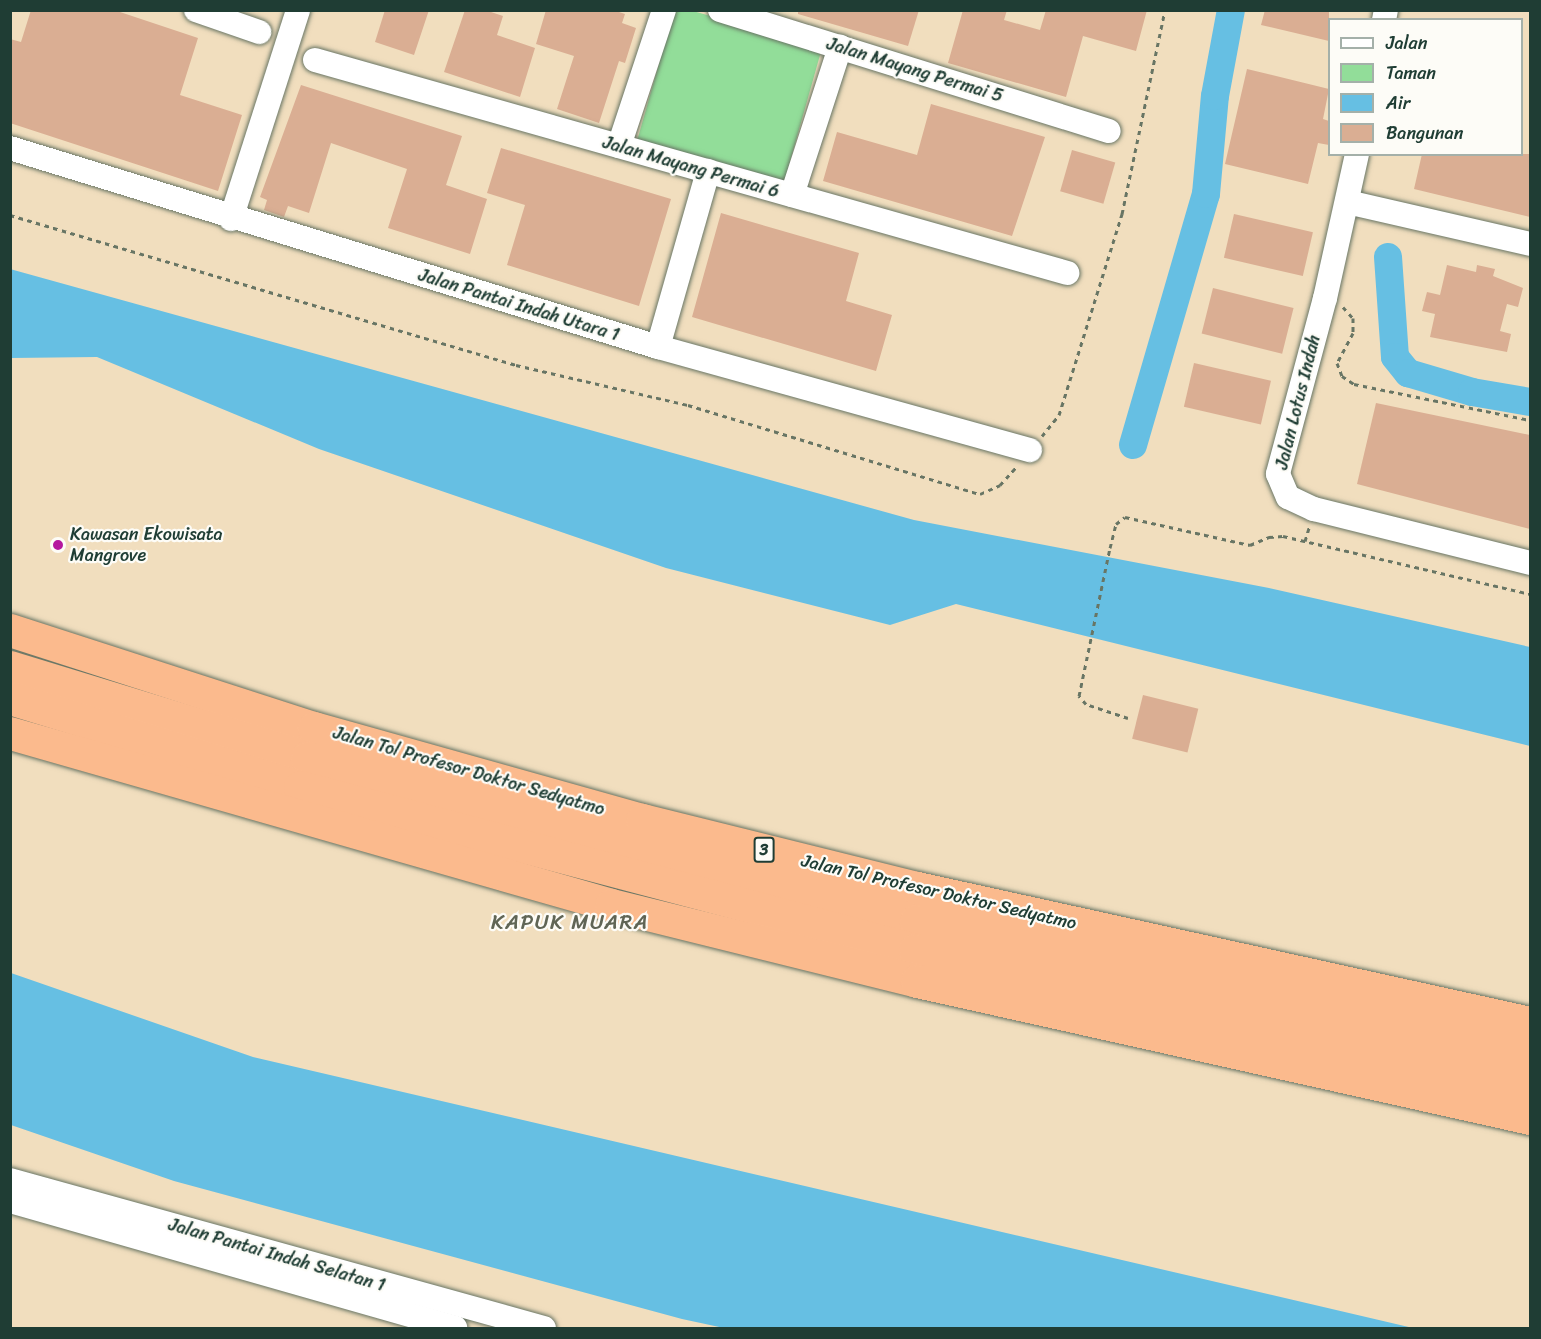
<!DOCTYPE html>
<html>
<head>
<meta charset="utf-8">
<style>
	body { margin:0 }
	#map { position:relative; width:1541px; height:1339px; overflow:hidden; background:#f1debe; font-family:Sriracha,sans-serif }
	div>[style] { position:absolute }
	.green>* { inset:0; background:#92dd99 }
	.water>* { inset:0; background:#66bfe3 }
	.river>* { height:28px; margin:-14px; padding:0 14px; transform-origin:14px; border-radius:14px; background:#66bfe3 }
	.building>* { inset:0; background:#daae93; transform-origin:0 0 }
	.path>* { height:3px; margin-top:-1.5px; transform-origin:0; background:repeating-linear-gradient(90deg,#687564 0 4.5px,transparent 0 9px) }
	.roads { filter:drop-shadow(0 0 2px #687564) drop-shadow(0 0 2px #687564) }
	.minor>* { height:24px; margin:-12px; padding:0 12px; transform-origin:12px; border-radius:12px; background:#fff }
	.highway>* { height:33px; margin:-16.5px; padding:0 16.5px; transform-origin:16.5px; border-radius:16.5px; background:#fbba8d }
	.dots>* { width:16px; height:16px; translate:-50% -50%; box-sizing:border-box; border:3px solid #fdfcf7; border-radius:50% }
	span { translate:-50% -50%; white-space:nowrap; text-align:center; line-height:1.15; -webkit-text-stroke:4.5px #fdfcf7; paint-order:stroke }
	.shield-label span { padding:2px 4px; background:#fdfcf7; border:2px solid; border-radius:4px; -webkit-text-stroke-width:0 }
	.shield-label { font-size:16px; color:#1f3d34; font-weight:700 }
	.street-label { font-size:18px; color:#1f3d34 }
	.poi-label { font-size:18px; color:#1f3d34 }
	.left { translate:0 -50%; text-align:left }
	.quarter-label { font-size:21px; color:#606555; letter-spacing:1.5px }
	.frame { position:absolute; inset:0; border:12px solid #1f3d34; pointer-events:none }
	.legend { position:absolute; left:1328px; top:18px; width:195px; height:138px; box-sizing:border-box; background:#fdfcf7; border:2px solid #a4b0a9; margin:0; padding:8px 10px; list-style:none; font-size:18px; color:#1f3d34 }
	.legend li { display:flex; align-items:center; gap:12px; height:30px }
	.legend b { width:30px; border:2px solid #a4b0a9 }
</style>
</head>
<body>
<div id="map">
	<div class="green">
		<div style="clip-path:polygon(674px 11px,693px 11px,822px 48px,782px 190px,635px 148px)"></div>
	</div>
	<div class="water">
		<div style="clip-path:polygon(10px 269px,914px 520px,1269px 588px,1530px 647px,1530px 746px,956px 604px,890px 625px,666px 568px,319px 449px,97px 357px,11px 358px)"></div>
		<div style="clip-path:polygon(11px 973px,253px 1057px,1413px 1328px,724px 1328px,682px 1319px,174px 1181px,11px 1125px)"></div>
	</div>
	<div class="river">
		<div style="left:1388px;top:257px;width:100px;rotate:86deg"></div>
		<div style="left:1395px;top:357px;width:21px;rotate:51deg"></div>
		<div style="left:1408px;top:373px;width:67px;rotate:16.5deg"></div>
		<div style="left:1472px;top:392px;width:59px;rotate:9.8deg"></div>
		<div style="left:1133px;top:445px;width:261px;rotate:-73.8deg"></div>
		<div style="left:1206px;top:194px;width:98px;rotate:-84.8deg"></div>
		<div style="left:1215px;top:96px;width:87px;rotate:-79.5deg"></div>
	</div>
	<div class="building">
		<div style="clip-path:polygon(31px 10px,114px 10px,198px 38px,180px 95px,242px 115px,218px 191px,10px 123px,10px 39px,21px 42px)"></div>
		<div style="clip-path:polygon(385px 10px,429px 10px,414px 55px,375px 42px)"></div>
		<div style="clip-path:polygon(465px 10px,485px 10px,503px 16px,497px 35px,535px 48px,520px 97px,444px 72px)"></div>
		<div style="clip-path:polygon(546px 10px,613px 10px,625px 14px,622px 23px,636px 28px,625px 63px,619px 61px,599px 123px,557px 109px,574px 56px,536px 44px)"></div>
		<div style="clip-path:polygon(798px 10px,919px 10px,908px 46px,798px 14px)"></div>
		<div style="clip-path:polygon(963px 10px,1007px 10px,1004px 20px,1040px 30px,1046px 10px,1147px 10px,1136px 51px,1083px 36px,1066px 97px,948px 63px)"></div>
		<div style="clip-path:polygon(1265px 10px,1329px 10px,1329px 41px,1261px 25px)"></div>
		<div style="clip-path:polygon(1247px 69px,1329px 89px,1323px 119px,1329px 121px,1329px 145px,1318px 143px,1308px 184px,1225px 164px)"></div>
		<div style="clip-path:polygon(301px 85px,462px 136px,446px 185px,487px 199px,470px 254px,388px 228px,407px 169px,331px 143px,309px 213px,288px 206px,284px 217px,264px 210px,267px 200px,260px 197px)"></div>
		<div style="clip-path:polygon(931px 104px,1045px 137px,1012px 236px,823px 181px,837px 132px,917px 155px)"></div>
		<div style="clip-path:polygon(501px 148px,671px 199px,639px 306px,507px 265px,525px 205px,487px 193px)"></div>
		<div style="left:1072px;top:150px;width:45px;height:43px;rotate:16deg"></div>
		<div style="clip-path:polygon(1422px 154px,1530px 154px,1530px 217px,1414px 189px)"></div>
		<div style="clip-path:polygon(721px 213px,859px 253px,846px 301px,892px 315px,876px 371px,692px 317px)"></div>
		<div style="left:1234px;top:214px;width:81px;height:45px;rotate:13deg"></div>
		<div style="clip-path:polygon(1447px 265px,1476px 272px,1477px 265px,1495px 269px,1493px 276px,1523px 288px,1518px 307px,1507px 304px,1500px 331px,1511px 334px,1507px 352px,1430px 337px,1435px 314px,1422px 311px,1427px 292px,1440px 295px)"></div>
		<div style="left:1213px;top:288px;width:83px;height:47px;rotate:14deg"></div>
		<div style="left:1194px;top:363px;width:79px;height:45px;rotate:13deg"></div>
		<div style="clip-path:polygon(1376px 403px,1530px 435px,1530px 529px,1357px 484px)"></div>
		<div style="left:1143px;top:695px;width:57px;height:45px;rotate:14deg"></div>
	</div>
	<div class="path">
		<div style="left:10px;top:215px;width:528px;rotate:16.51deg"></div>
		<div style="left:516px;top:365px;width:177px;rotate:13.1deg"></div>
		<div style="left:688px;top:405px;width:305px;rotate:17deg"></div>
		<div style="left:980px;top:494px;width:22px;rotate:-24deg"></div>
		<div style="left:1000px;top:485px;width:25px;rotate:-48deg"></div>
		<div style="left:1343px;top:307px;width:15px;rotate:48deg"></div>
		<div style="left:1353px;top:318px;width:15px;rotate:90deg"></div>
		<div style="left:1353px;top:333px;width:34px;rotate:118deg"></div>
		<div style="left:1337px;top:363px;width:14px;rotate:69deg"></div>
		<div style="left:1342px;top:376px;width:14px;rotate:34deg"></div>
		<div style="left:1354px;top:384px;width:180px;rotate:11.6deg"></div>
		<div style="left:1042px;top:436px;width:27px;rotate:-51deg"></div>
		<div style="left:1059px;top:415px;width:211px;rotate:-72.6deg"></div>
		<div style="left:1122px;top:214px;width:208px;rotate:-78.1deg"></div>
		<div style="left:1305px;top:541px;width:14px;rotate:-73deg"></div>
		<div style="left:1128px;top:718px;width:44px;rotate:-161.6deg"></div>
		<div style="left:1086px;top:704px;width:11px;rotate:-131deg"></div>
		<div style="left:1079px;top:696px;width:151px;rotate:-78.2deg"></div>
		<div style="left:1110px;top:548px;width:25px;rotate:-76deg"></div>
		<div style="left:1116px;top:524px;width:11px;rotate:-38deg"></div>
		<div style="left:1125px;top:517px;width:128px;rotate:12.6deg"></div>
		<div style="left:1250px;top:545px;width:21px;rotate:-23deg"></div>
		<div style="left:1269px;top:537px;width:14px;rotate:-4deg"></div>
		<div style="left:1283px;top:536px;width:254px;rotate:13.2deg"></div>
	</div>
	<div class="roads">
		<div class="minor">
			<div style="left:196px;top:10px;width:67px;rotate:19.2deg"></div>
			<div style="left:720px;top:10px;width:407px;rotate:17.3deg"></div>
			<div style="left:1384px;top:20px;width:10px;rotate:-79deg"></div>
			<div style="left:315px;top:60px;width:782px;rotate:15.81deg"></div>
			<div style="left:619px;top:146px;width:143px;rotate:-71.7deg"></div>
			<div style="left:10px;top:148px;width:678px;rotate:17.07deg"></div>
			<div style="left:658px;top:347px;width:386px;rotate:15.5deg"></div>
			<div style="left:1357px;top:154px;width:148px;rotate:102.5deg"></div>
			<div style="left:1325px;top:298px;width:182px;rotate:105deg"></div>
			<div style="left:1278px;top:474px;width:25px;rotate:67deg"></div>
			<div style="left:1288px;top:497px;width:29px;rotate:25deg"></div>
			<div style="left:1314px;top:509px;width:223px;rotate:14deg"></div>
			<div style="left:792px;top:195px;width:156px;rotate:-72deg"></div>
			<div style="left:1347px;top:202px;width:188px;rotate:12.9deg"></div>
			<div style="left:231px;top:219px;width:219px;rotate:-72.2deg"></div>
			<div style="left:658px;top:347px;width:183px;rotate:-74.1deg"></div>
			<div style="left:10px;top:1180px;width:554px;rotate:15.49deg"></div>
			<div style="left:10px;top:1201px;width:463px;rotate:15.9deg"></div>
		</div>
		<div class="highway">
			<div style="left:10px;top:630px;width:319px;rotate:17.9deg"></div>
			<div style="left:314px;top:728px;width:341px;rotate:15.7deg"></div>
			<div style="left:642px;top:820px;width:283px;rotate:13.9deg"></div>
			<div style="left:917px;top:888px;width:628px;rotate:12.42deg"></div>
			<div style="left:10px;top:667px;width:311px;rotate:17deg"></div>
			<div style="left:307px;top:758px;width:630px;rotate:14.98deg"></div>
			<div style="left:916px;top:921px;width:629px;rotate:12.4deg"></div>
			<div style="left:10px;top:698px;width:303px;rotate:17.1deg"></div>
			<div style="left:300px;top:787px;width:636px;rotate:14.84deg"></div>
			<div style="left:915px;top:950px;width:630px;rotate:12.47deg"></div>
			<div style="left:10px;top:733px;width:625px;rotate:15.97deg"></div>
			<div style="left:611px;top:905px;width:315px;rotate:13.9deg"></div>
			<div style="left:917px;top:981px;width:628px;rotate:12.6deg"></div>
		</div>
	</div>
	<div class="dots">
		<div style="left:58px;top:545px;background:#b5179e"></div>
	</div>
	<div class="shield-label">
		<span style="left:764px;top:850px">3</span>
	</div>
	<div class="street-label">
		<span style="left:915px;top:70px;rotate:17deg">Jalan Mayang Permai 5</span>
		<span style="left:691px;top:167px;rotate:16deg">Jalan Mayang Permai 6</span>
		<span style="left:519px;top:305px;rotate:17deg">Jalan Pantai Indah Utara 1</span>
		<span style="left:1298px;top:402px;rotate:-76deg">Jalan Lotus Indah</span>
		<span style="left:469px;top:771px;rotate:16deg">Jalan Tol Profesor Doktor Sedyatmo</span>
		<span style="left:939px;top:892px;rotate:13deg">Jalan Tol Profesor Doktor Sedyatmo</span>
		<span style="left:277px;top:1255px;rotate:16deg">Jalan Pantai Indah Selatan 1</span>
	</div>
	<div class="poi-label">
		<span class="left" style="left:70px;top:545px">Kawasan Ekowisata<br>Mangrove</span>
	</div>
	<div class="quarter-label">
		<span style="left:570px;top:922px">KAPUK MUARA</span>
	</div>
	<div class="frame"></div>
	<ul class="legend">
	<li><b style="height:8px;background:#fff"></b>Jalan</li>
	<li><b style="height:16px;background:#92dd99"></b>Taman</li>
	<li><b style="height:16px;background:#66bfe3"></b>Air</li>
	<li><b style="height:16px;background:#daae93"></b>Bangunan</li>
	</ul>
</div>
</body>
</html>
